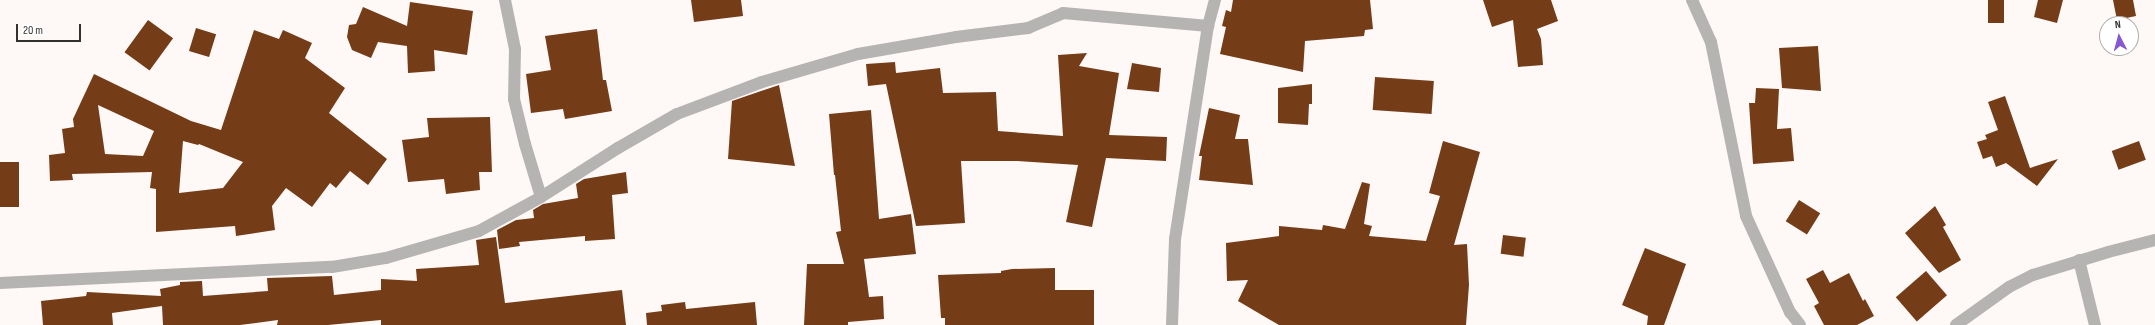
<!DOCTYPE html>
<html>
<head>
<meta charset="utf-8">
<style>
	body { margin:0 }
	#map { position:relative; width:2155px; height:325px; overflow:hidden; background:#fef9f7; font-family:"Sofia Sans Condensed",sans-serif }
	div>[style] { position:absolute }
	.building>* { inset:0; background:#753c18; transform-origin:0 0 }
	.minor>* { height:12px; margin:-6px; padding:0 6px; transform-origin:6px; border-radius:6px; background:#b6b3b3 }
	.tertiary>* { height:12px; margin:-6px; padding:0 6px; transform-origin:6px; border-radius:6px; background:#b6b3b3 }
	span { translate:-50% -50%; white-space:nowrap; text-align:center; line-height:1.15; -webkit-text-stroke:4px #fff; paint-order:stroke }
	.north { position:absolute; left:2099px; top:16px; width:40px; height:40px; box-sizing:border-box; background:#fff; border:1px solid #adadad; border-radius:50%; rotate:354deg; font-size:11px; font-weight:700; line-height:16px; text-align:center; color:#333231 }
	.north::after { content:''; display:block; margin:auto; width:14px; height:18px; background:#8657d0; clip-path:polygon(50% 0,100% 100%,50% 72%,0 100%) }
	.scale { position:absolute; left:16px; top:24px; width:65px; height:18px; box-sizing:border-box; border:2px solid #333231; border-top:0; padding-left:5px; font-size:12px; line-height:14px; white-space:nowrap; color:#333231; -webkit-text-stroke:3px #fff; paint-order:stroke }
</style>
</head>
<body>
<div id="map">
	<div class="building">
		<div style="clip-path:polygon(691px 0,741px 0,743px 16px,694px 22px)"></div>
		<div style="clip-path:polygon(1233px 0,1370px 0,1373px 29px,1365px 30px,1364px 36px,1305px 41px,1303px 72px,1220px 54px,1226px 27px,1222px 26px,1226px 10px,1231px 12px)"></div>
		<div style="clip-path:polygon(1483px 0,1551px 0,1558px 21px,1537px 29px,1541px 39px,1543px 65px,1518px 67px,1513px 20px,1492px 27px)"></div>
		<div style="left:1988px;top:0;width:16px;height:23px"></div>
		<div style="clip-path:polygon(2038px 0,2063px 0,2057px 23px,2034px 17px)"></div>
		<div style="clip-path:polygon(2113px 0,2133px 0,2136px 16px,2117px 20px)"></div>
		<div style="clip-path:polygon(410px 2px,473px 11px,467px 55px,434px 50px,435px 71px,408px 73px,407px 46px,378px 42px,371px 58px,352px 50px,347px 37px,349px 25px,356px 24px,363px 7px,407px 26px)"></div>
		<div style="left:148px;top:20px;width:31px;height:40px;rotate:36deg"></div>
		<div style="left:196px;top:28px;width:21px;height:24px;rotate:17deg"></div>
		<div style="clip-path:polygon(597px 29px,603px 80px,606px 80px,612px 111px,565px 119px,563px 109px,531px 113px,526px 74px,551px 70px,545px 36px)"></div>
		<div style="clip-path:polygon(evenodd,254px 30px,279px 39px,283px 30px,312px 43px,305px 58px,345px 88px,329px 113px,387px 159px,368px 185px,350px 171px,336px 188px,330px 183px,312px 207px,286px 188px,272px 206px,275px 230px,236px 236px,235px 226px,156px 232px,156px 189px,150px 188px,152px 172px,72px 174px,73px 180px,50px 181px,49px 155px,65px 153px,62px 129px,74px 127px,73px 119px,94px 74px,191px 121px,221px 130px,254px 30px,98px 105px,154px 131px,143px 156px,105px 154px,98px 105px,254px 30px,183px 141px,198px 145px,199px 144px,243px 162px,223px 188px,179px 193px,183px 141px)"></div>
		<div style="clip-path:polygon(1818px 46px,1821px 91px,1782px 88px,1779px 48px)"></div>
		<div style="clip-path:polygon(1087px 53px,1079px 66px,1119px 73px,1109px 135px,1167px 137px,1166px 161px,1106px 158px,1092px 227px,1066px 222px,1078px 165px,1017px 161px,961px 161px,965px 223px,916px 226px,886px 84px,868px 86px,866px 64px,895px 62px,896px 73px,940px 68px,943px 93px,996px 92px,998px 131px,1063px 136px,1058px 55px)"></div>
		<div style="clip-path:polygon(1132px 63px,1161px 68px,1159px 92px,1127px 89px)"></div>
		<div style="left:1375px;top:77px;width:59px;height:33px;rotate:4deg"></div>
		<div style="clip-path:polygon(1312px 84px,1312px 104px,1309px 104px,1308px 125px,1278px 123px,1278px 88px)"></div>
		<div style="clip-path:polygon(779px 85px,795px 166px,728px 159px,732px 101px)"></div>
		<div style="clip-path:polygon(1756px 88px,1779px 89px,1777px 129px,1791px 128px,1794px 161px,1753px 164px,1749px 103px,1755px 103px)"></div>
		<div style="clip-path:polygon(2005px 96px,2030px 168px,2058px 159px,2037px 186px,2006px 163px,1996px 167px,1992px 156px,1983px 159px,1977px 142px,1987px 139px,1985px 135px,1998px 130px,1988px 102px)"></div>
		<div style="clip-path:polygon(1209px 108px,1240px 115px,1235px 139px,1248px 139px,1253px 185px,1199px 180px,1202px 156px,1199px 156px)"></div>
		<div style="clip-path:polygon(871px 110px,879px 219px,911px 214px,916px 254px,864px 259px,869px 297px,883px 296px,884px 319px,848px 322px,848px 325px,804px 325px,807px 264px,844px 264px,836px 232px,841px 231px,835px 175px,834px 175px,829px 114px)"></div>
		<div style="clip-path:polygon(490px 117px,492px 172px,479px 172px,480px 190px,446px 194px,444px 179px,408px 182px,402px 140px,429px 137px,427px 118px)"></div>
		<div style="clip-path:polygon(1443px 141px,1480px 152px,1454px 245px,1467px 244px,1469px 285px,1466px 325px,1279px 325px,1238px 301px,1248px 280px,1227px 281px,1226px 243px,1279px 236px,1279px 226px,1322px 230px,1323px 225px,1345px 229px,1362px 182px,1370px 184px,1364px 224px,1372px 226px,1369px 236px,1426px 241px,1440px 196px,1429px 193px)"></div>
		<div style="left:2139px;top:141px;width:20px;height:29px;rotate:70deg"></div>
		<div style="left:0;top:162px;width:19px;height:45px"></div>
		<div style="clip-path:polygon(626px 172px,628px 193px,612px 195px,615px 239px,585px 241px,585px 236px,519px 242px,520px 246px,499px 249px,497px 230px,516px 220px,534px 218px,533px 210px,543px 204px,578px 198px,576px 184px,584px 179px)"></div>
		<div style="left:1799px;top:200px;width:25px;height:25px;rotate:32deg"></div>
		<div style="clip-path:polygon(1935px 206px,1946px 225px,1943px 227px,1961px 260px,1939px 273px,1905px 233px)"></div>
		<div style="left:1503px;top:235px;width:23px;height:19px;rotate:7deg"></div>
		<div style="clip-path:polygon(496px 237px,505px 303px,622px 290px,626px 325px,381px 325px,381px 320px,328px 325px,277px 325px,278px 320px,240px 325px,163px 325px,162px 306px,112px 313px,113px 325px,43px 325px,41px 301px,86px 296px,87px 292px,161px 296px,160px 289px,180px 285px,180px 282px,202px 281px,203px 296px,268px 291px,267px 278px,332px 276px,334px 295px,381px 290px,381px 279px,417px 281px,416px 269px,479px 265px,476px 240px)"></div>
		<div style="clip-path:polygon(1645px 248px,1686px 264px,1664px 325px,1647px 325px,1648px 316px,1622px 305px)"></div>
		<div style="clip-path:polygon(1055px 268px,1055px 290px,1094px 290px,1094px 325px,945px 325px,945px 318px,941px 318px,938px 275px,1001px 273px,1001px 271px,1012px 269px)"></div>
		<div style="clip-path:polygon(1823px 270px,1830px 283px,1849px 273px,1863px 301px,1865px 299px,1874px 316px,1857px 325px,1824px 325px,1814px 306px,1819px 303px,1806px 279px)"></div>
		<div style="left:1926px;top:271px;width:32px;height:40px;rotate:49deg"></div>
		<div style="clip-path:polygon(685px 302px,686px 309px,755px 302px,757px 325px,647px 325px,646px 313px,662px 311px,661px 305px)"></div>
	</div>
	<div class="minor">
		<div style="left:505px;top:0;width:50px;rotate:78.5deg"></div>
		<div style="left:515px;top:49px;width:50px;rotate:91.1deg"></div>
		<div style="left:514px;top:99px;width:46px;rotate:76.3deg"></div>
		<div style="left:525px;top:144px;width:55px;rotate:73.2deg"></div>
		<div style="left:1692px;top:0;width:46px;rotate:65.7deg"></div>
		<div style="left:1711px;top:42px;width:177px;rotate:78.6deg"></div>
		<div style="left:1746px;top:216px;width:106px;rotate:65.4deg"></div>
		<div style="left:1790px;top:312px;width:16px;rotate:52deg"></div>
		<div style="left:2079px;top:260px;width:67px;rotate:76.2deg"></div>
		<div style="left:0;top:283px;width:332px;rotate:-2.8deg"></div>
		<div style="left:332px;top:267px;width:55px;rotate:-9.5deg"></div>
		<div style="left:386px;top:258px;width:97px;rotate:-16.2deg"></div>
		<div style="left:479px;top:231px;width:71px;rotate:-28.7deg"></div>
		<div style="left:541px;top:197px;width:91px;rotate:-32.5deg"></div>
		<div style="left:618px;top:148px;width:68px;rotate:-30deg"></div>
		<div style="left:677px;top:114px;width:91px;rotate:-20.6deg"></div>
		<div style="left:762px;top:82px;width:100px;rotate:-16.3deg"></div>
		<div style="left:858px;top:54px;width:99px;rotate:-9.8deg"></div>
		<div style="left:956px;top:37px;width:73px;rotate:-7.1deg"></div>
		<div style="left:1028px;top:28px;width:38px;rotate:-23deg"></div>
		<div style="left:1063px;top:13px;width:146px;rotate:5.1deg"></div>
		<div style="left:1172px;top:325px;width:86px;rotate:-88deg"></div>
		<div style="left:1175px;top:239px;width:216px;rotate:-81.2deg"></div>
		<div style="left:1208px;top:26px;width:27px;rotate:-75deg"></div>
	</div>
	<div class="tertiary">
		<div style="left:1956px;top:325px;width:65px;rotate:-35.6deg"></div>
		<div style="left:2009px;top:287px;width:27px;rotate:-27deg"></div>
		<div style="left:2033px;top:275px;width:78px;rotate:-17deg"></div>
		<div style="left:2108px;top:252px;width:49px;rotate:-14.3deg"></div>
	</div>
	<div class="north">N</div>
	<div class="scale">20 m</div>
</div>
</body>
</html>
